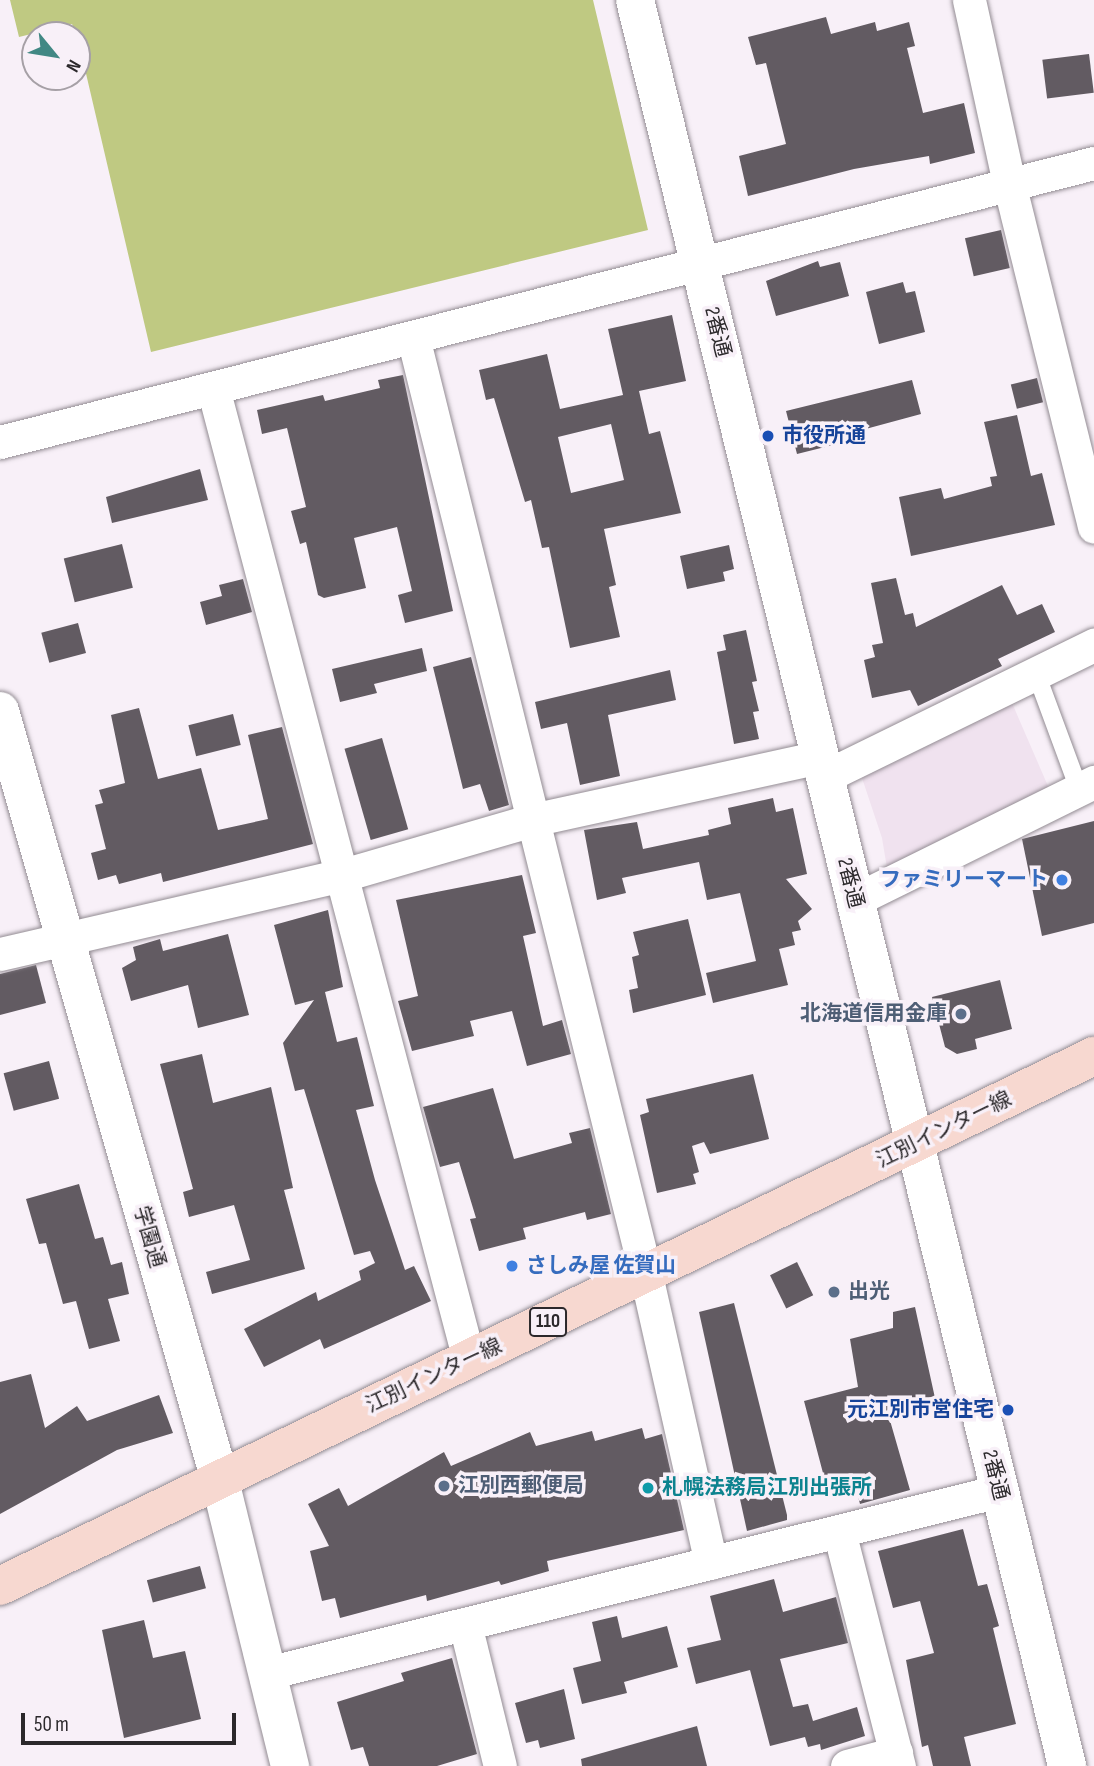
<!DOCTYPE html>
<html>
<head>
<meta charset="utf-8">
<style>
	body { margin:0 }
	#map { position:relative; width:1094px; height:1766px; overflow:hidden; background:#f8f0f8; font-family:"Sofia Sans Condensed","Noto Sans JP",sans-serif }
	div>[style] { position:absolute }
	.built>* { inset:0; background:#f0e2ef }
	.green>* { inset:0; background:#bfc982 }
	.building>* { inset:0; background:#625b62; transform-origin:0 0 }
	.roads { filter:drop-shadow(0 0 2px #938c93) drop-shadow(0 0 2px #938c93) }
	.lane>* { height:18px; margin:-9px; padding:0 9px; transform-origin:9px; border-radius:9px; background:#fff }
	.street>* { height:33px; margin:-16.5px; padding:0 16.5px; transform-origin:16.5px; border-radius:16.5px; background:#fff }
	.secondary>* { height:38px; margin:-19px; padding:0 19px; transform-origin:19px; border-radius:19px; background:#fff }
	.primary>* { height:38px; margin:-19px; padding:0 19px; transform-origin:19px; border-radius:19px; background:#f7d8d0 }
	.dots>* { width:19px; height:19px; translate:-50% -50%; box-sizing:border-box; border:4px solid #f8f0f8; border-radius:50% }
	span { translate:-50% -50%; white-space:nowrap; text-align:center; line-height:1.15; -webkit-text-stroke:7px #f8f0f8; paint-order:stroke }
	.shield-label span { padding:2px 5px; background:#f8f0f8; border:2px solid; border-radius:5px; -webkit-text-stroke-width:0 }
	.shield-label { font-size:19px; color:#2b282b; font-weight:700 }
	.street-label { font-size:21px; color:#2b282b }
	.transit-label { font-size:21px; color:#164399; font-weight:700 }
	.left { translate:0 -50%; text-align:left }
	.right { translate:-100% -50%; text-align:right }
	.shop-label { font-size:21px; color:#366cbe; font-weight:700 }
	.service-label { font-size:21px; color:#4e5e75; font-weight:700 }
	.culture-label { font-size:21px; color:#0d838f; font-weight:700 }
	.north { position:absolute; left:21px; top:21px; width:70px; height:70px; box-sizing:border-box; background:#f8f0f8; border:2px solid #a6a0a6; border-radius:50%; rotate:120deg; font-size:19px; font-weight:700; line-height:28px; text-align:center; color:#2b282b }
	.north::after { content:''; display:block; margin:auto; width:24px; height:32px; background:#418884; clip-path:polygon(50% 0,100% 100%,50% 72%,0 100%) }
	.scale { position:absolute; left:21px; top:1713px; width:215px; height:32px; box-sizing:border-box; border:4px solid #2b282b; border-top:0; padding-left:9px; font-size:21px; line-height:24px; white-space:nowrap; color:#2b282b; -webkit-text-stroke:5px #f8f0f8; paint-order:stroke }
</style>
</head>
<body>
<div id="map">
	<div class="built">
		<div style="clip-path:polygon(1009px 696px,1051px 793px,888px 874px,882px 838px,860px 772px)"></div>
	</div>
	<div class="green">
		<div style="clip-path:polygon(10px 0,593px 0,648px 230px,151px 352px,77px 35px,72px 24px,19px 37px)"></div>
	</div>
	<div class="building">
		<div style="clip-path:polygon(826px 17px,831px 34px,875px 22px,877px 31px,909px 22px,915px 46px,907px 48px,923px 113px,964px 103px,975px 153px,930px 164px,929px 156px,854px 169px,748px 196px,739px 156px,786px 144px,766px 63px,756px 65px,748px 37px)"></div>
		<div style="left:1089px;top:54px;width:39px;height:47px;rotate:83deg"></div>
		<div style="left:1001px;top:230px;width:39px;height:37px;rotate:77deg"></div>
		<div style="clip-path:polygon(818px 261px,820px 267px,840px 262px,849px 296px,776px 316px,766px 281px)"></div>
		<div style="clip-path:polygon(903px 282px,906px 293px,915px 291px,925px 332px,879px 344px,866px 292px)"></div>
		<div style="clip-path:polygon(evenodd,672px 315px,686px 381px,639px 391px,649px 434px,660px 431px,681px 513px,604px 529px,616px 585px,609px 587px,620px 637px,570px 648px,549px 547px,542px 548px,531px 500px,525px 502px,494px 398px,486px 400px,479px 370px,547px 354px,560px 409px,623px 395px,608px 329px,672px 315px,611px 424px,624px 480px,571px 493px,558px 437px,611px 424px)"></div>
		<div style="clip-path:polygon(403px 375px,453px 611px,405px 623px,398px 595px,412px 591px,397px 527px,354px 538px,366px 588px,324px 598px,318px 595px,306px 542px,300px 544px,291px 511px,306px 507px,287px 428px,262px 434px,257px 410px,323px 395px,325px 401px,380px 388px,378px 380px)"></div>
		<div style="left:1037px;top:378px;width:25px;height:27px;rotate:76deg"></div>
		<div style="clip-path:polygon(912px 380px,921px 414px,836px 437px,837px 444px,797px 454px,786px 411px)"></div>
		<div style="clip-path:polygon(1017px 415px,1031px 476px,1042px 473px,1055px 525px,911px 556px,899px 497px,941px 488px,944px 499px,992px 486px,990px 477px,997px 476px,984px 422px)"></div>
		<div style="clip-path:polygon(200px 469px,208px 500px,112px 523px,106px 497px)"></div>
		<div style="left:122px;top:544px;width:45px;height:60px;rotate:76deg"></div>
		<div style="clip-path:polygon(729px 545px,734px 569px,723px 572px,725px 581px,687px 589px,680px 556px)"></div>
		<div style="clip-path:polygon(896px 578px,905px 615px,913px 613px,916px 627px,1002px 585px,1017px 615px,1042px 604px,1055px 632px,998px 659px,1002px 666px,918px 706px,910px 690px,872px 698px,864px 660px,875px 657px,872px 645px,883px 643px,871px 583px)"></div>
		<div style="clip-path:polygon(243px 579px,252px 612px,206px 625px,200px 602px,222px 596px,219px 585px)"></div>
		<div style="left:78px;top:623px;width:31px;height:38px;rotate:75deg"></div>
		<div style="clip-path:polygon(746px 630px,757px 681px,752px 682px,759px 711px,753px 712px,759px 739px,734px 744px,717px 652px,726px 650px,723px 635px)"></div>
		<div style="clip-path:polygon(422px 648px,427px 671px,374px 684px,377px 693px,340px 702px,332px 669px)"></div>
		<div style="clip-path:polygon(471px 657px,509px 805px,489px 811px,480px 784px,463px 789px,433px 667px)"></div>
		<div style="clip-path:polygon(670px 670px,676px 700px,608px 715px,620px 776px,580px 785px,567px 723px,541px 729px,535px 702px)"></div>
		<div style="clip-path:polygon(139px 708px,158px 779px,201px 768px,218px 830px,268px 819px,248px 735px,282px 727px,313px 844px,163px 882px,161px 873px,119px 884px,116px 875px,98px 880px,91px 853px,106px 849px,95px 805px,103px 803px,99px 790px,125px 783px,111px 715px)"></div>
		<div style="left:233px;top:714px;width:32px;height:46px;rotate:76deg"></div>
		<div style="left:382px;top:738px;width:95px;height:39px;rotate:74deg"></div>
		<div style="clip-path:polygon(773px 798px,776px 812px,793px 808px,807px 874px,786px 879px,812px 909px,798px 921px,801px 930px,792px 932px,795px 945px,779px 949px,788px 985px,713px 1003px,706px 973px,756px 961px,740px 893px,707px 900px,699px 862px,622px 878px,626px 893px,597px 900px,584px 830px,637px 822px,643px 849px,709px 835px,708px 830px,731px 824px,728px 808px)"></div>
		<div style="clip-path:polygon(1094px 821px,1094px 923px,1042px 936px,1022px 839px)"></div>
		<div style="clip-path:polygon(522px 875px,536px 933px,523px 936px,543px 1026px,562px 1020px,571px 1054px,527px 1066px,512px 1011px,470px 1021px,474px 1036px,412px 1051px,398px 1001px,418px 996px,396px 900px)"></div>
		<div style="clip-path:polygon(328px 910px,343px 987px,325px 992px,337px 1042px,357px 1037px,374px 1106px,356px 1110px,375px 1180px,405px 1270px,414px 1266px,431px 1301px,324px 1349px,320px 1339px,264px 1367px,244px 1329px,316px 1292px,318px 1301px,361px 1280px,359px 1271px,375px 1263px,370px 1251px,354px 1255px,304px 1089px,295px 1091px,283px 1043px,314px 1000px,295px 1005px,274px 925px)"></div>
		<div style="clip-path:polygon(688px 919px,706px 995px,633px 1013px,629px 990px,638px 988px,632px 957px,639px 955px,633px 932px)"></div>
		<div style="clip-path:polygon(228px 934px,249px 1015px,198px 1028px,188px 985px,131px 1001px,122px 968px,136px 960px,133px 947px,160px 939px,163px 951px)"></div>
		<div style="clip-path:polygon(36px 965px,46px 1003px,0 1015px,0 974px)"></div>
		<div style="clip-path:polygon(1000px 980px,1012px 1029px,975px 1039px,977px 1049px,957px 1054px,945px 1047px,932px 997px)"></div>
		<div style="clip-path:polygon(202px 1054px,213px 1103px,271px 1087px,293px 1188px,284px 1190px,305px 1269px,212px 1294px,206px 1272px,250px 1260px,234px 1205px,189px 1217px,183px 1192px,193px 1189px,160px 1064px)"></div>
		<div style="left:49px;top:1061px;width:39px;height:47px;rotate:75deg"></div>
		<div style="clip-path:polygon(753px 1074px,769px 1139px,710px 1154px,704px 1142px,692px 1146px,699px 1172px,693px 1174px,696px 1184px,657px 1193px,640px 1115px,649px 1112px,646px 1099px)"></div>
		<div style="clip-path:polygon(493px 1088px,514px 1159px,572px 1143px,569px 1133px,590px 1128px,611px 1214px,587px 1220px,585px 1212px,523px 1228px,526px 1239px,479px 1251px,470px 1219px,476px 1218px,459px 1162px,440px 1167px,423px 1107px)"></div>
		<div style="clip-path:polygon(79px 1184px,95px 1239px,103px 1237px,111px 1265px,122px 1262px,129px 1294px,108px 1299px,120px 1341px,89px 1349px,76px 1301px,63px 1304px,46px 1243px,39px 1244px,26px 1199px)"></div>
		<div style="left:797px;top:1262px;width:37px;height:30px;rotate:64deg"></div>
		<div style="clip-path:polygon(734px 1303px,787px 1515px,787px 1520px,747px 1531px,699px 1312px)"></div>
		<div style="clip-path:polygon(915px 1307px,935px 1398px,887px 1410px,910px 1490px,860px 1504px,855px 1485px,828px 1492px,804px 1401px,858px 1387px,850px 1339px,893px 1328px,893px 1312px)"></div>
		<div style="clip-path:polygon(31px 1374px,45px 1428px,77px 1406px,87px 1421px,159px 1395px,173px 1433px,117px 1450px,0 1514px,0 1382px)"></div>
		<div style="clip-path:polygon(642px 1428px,645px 1439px,662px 1434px,684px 1530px,547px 1561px,549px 1571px,501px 1585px,499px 1581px,427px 1601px,426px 1595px,340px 1618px,335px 1598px,322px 1601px,310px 1551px,329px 1546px,308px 1504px,339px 1488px,348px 1506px,444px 1452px,451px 1466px,530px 1432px,536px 1446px,592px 1431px,595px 1441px)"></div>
		<div style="clip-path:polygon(963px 1529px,978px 1586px,987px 1584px,999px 1626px,993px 1628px,1016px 1724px,964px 1737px,971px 1766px,933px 1766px,928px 1745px,922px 1747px,906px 1660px,934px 1653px,920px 1601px,893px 1608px,878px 1551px)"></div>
		<div style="left:200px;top:1566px;width:23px;height:55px;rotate:75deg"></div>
		<div style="clip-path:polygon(774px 1579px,783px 1612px,836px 1597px,848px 1643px,780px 1659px,793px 1707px,808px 1704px,813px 1721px,857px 1707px,865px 1736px,821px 1750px,820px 1744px,808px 1747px,805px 1737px,770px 1746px,750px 1670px,696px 1684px,687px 1648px,721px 1640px,710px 1596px)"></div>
		<div style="clip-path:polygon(617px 1616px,622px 1638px,667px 1626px,678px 1667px,624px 1682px,627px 1693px,582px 1704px,573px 1668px,601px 1661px,592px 1622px)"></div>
		<div style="clip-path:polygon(144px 1620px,153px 1658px,185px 1651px,201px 1719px,124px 1738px,102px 1630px)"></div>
		<div style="clip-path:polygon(452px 1658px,477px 1754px,437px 1766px,369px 1766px,363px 1747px,351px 1750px,337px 1702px,404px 1681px,401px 1673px)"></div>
		<div style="clip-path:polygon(564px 1689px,575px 1739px,540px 1748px,538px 1740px,526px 1743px,515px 1703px)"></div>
		<div style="clip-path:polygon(697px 1726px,707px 1766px,582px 1766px,581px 1759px)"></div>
	</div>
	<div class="roads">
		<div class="lane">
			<div style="left:1036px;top:673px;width:124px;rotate:69.7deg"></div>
		</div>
		<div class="street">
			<div style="left:969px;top:0;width:187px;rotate:77.7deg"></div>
			<div style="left:1009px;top:183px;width:354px;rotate:76.1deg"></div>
			<div style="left:413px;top:337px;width:967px;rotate:76.05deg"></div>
			<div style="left:646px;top:1275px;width:295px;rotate:77.3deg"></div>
			<div style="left:213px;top:388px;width:1005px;rotate:75.24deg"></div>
			<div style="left:0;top:442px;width:1129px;rotate:-14.31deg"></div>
			<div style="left:824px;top:777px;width:301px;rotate:-26.1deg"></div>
			<div style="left:855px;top:900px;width:267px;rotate:-26.3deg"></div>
			<div style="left:0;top:954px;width:352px;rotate:-13deg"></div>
			<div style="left:343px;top:875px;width:201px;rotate:-16.2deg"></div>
			<div style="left:536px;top:819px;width:291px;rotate:-12.3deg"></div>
			<div style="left:839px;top:1531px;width:243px;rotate:75.7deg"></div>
			<div style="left:465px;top:1624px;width:146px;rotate:76.2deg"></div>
			<div style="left:267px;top:1673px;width:754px;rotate:-13.96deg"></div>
			<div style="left:847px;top:1766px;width:51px;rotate:-14.9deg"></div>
		</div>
		<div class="secondary">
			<div style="left:635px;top:0;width:1818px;rotate:76.25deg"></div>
			<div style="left:0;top:711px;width:797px;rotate:74.04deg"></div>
			<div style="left:219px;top:1477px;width:298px;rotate:76.2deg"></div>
		</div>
		<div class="primary">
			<div style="left:0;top:1586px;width:1216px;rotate:-25.85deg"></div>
		</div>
	</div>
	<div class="dots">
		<div style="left:768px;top:436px;background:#1a4fb4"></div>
		<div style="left:1062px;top:880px;background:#3f7fe0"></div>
		<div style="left:961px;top:1014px;background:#5c6f8a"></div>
		<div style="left:512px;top:1266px;background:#3f7fe0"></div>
		<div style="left:834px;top:1292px;background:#5c6f8a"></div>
		<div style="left:1008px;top:1410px;background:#1a4fb4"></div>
		<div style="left:444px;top:1486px;background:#5c6f8a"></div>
		<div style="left:648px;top:1488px;background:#0f9aa8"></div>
	</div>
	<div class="shield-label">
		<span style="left:548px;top:1322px">110</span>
	</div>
	<div class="street-label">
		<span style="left:717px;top:332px;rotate:76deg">2番通</span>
		<span style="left:850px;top:883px;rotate:76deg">2番通</span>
		<span style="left:944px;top:1130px;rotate:-26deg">江別インター線</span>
		<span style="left:149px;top:1237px;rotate:74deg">学園通</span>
		<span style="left:434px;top:1376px;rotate:-25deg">江別インター線</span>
		<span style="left:995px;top:1475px;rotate:76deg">2番通</span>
	</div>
	<div class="transit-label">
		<span class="left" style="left:782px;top:436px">市役所通</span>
		<span class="right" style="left:994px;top:1410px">元江別市営住宅</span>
	</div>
	<div class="shop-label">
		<span class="right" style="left:1048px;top:880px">ファミリーマート</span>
		<span class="left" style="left:526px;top:1266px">さしみ屋 佐賀山</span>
	</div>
	<div class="service-label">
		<span class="right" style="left:947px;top:1014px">北海道信用金庫</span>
		<span class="left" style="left:848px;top:1292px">出光</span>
		<span class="left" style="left:458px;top:1486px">江別西郵便局</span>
	</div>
	<div class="culture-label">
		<span class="left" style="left:662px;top:1488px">札幌法務局江別出張所</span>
	</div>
	<div class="north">N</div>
	<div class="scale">50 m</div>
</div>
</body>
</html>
